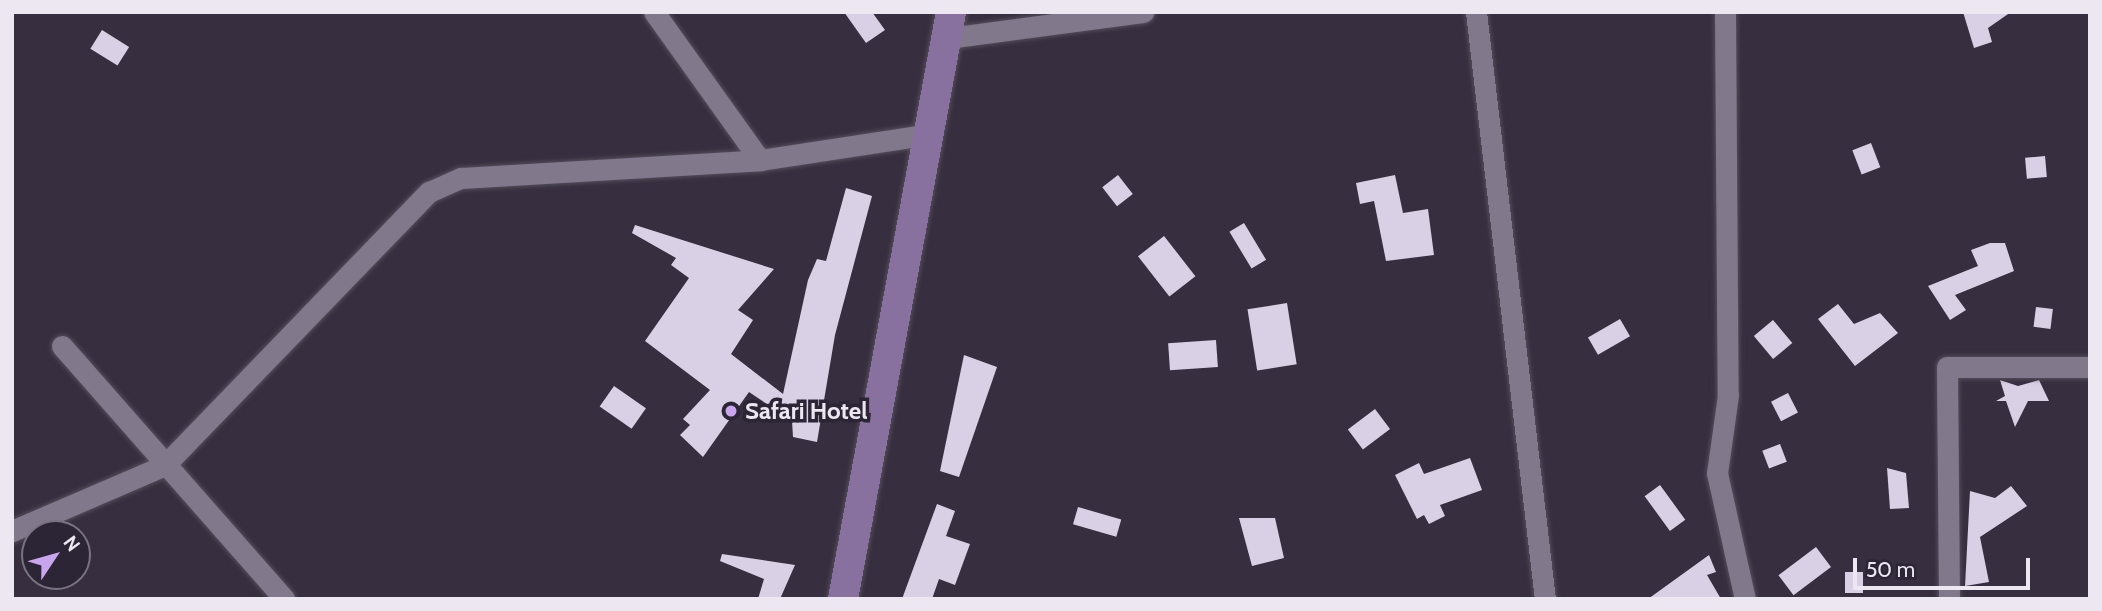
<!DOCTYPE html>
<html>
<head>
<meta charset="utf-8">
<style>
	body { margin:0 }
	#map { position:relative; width:2102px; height:611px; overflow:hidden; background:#372f3f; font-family:Cabin,sans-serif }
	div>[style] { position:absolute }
	.building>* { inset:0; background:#dad0e5; transform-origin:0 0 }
	.roads { filter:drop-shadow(0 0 2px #544d5b) drop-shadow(0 0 2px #544d5b) }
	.street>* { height:21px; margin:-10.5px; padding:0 10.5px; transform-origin:10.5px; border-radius:10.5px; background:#81788b }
	.secondary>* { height:30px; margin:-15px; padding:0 15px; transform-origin:15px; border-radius:15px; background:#89719f }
	.dots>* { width:19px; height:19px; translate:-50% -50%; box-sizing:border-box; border:4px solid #2c2535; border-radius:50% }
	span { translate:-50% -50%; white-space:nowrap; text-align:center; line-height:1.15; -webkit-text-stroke:7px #2c2535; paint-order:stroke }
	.poi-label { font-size:24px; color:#ece7f1; font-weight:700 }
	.left { translate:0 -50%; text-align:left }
	.frame { position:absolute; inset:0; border:14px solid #ece7f1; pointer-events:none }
	.north { position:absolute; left:21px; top:520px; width:70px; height:70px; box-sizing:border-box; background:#2c2535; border:2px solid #797380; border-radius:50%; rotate:54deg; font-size:19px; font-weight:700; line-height:28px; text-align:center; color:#ece7f1 }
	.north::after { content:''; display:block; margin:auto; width:24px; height:32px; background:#c9a5ee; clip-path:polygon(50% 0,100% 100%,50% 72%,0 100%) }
	.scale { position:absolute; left:1853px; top:558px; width:177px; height:32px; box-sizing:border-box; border:4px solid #ece7f1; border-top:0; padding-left:9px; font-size:21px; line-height:24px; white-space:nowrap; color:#ece7f1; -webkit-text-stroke:5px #2c2535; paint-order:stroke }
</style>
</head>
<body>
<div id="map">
	<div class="building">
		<div style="clip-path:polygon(844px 12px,872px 12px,885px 30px,866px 43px)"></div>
		<div style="clip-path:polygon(1963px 12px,2011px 12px,1988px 28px,1992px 42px,1974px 48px)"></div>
		<div style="left:102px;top:30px;width:32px;height:22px;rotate:32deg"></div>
		<div style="left:1871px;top:143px;width:26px;height:20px;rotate:69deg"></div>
		<div style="left:2045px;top:156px;width:21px;height:20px;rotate:85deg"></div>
		<div style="left:1118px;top:175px;width:24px;height:20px;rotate:52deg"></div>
		<div style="clip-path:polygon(1395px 175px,1403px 213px,1428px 209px,1434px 255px,1386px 261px,1374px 201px,1360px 204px,1356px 183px)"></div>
		<div style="clip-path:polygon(846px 188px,872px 196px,835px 335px,817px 442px,793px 437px,792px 421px,749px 392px,703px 457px,680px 435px,690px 425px,683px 419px,710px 390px,645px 341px,689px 278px,671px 265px,676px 258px,632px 233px,635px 225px,774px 269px,738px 310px,753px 320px,731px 354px,783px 394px,808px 280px,817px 259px,826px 261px)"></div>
		<div style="left:1244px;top:223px;width:43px;height:17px;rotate:59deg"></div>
		<div style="left:1164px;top:236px;width:51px;height:33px;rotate:52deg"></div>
		<div style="clip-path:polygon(1990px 243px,2005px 243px,2014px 271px,1955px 295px,1966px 310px,1950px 320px,1928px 286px,1978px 266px,1971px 250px)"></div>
		<div style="left:1287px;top:303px;width:62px;height:40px;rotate:81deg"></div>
		<div style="clip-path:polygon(1838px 304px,1854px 324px,1880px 313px,1898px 333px,1855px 366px,1818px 319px)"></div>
		<div style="left:2036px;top:307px;width:17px;height:20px;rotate:7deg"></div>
		<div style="left:1620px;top:319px;width:20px;height:37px;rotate:60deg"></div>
		<div style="left:1773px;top:320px;width:30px;height:25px;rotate:50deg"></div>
		<div style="left:1216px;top:340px;width:27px;height:48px;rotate:86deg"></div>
		<div style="clip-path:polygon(964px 355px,997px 367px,959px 477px,940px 471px)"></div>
		<div style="clip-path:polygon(2000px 380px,2018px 386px,2039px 380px,2049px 401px,2028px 401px,2015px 427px,2006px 401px,1996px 401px,2005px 396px)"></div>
		<div style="left:614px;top:386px;width:39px;height:25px;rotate:35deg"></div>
		<div style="left:1788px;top:393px;width:22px;height:19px;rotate:63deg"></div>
		<div style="left:1375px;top:409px;width:25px;height:34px;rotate:53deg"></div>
		<div style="left:1780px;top:444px;width:19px;height:19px;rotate:69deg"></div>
		<div style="clip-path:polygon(1470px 458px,1482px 490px,1440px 505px,1445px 516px,1429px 524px,1424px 515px,1417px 519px,1395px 475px,1419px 463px,1424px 474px)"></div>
		<div style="clip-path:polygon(1887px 468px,1906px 473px,1909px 508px,1890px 509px)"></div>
		<div style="left:1660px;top:485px;width:43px;height:19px;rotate:54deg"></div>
		<div style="clip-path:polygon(2011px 486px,2027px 506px,1980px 537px,1989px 582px,1965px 586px,1970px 491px,1995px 498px)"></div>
		<div style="clip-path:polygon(937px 504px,955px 511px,946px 536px,970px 544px,955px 585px,939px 579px,932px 599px,902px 599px)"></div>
		<div style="left:1078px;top:507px;width:45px;height:18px;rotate:16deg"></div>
		<div style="clip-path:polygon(1239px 518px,1275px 518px,1284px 558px,1252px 566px)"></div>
		<div style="left:1816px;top:547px;width:25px;height:47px;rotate:53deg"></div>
		<div style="clip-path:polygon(722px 554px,795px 565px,780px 599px,758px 599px,764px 579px,720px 561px)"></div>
		<div style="clip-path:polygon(1709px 555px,1716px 572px,1707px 575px,1721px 599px,1648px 599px)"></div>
		<div style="left:1845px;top:572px;width:18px;height:21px"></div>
	</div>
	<div class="roads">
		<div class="street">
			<div style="left:654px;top:12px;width:182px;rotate:54.4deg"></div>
			<div style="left:1476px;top:12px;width:591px;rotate:83.3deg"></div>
			<div style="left:1725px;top:12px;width:383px;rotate:89.6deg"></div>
			<div style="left:1728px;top:395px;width:79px;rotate:98deg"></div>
			<div style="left:1717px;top:473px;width:129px;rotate:77.5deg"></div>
			<div style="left:948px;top:38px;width:197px;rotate:-7.6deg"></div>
			<div style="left:62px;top:346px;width:337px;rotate:48.7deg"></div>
			<div style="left:12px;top:531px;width:167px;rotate:-23.3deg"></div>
			<div style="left:165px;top:465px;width:380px;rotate:-46deg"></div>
			<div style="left:429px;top:192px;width:35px;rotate:-24deg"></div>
			<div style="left:461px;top:178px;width:300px;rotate:-3.4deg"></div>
			<div style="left:760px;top:160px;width:171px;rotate:-8.7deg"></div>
			<div style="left:1949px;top:599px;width:232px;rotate:-90.5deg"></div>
			<div style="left:1947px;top:367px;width:143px"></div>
		</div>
		<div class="secondary">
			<div style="left:843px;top:599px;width:597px;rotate:-79.57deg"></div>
		</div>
	</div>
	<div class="dots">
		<div style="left:731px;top:411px;background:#c9a5ee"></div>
	</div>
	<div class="poi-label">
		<span class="left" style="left:745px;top:411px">Safari Hotel</span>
	</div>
	<div class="frame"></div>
	<div class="north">N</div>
	<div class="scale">50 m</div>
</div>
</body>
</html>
